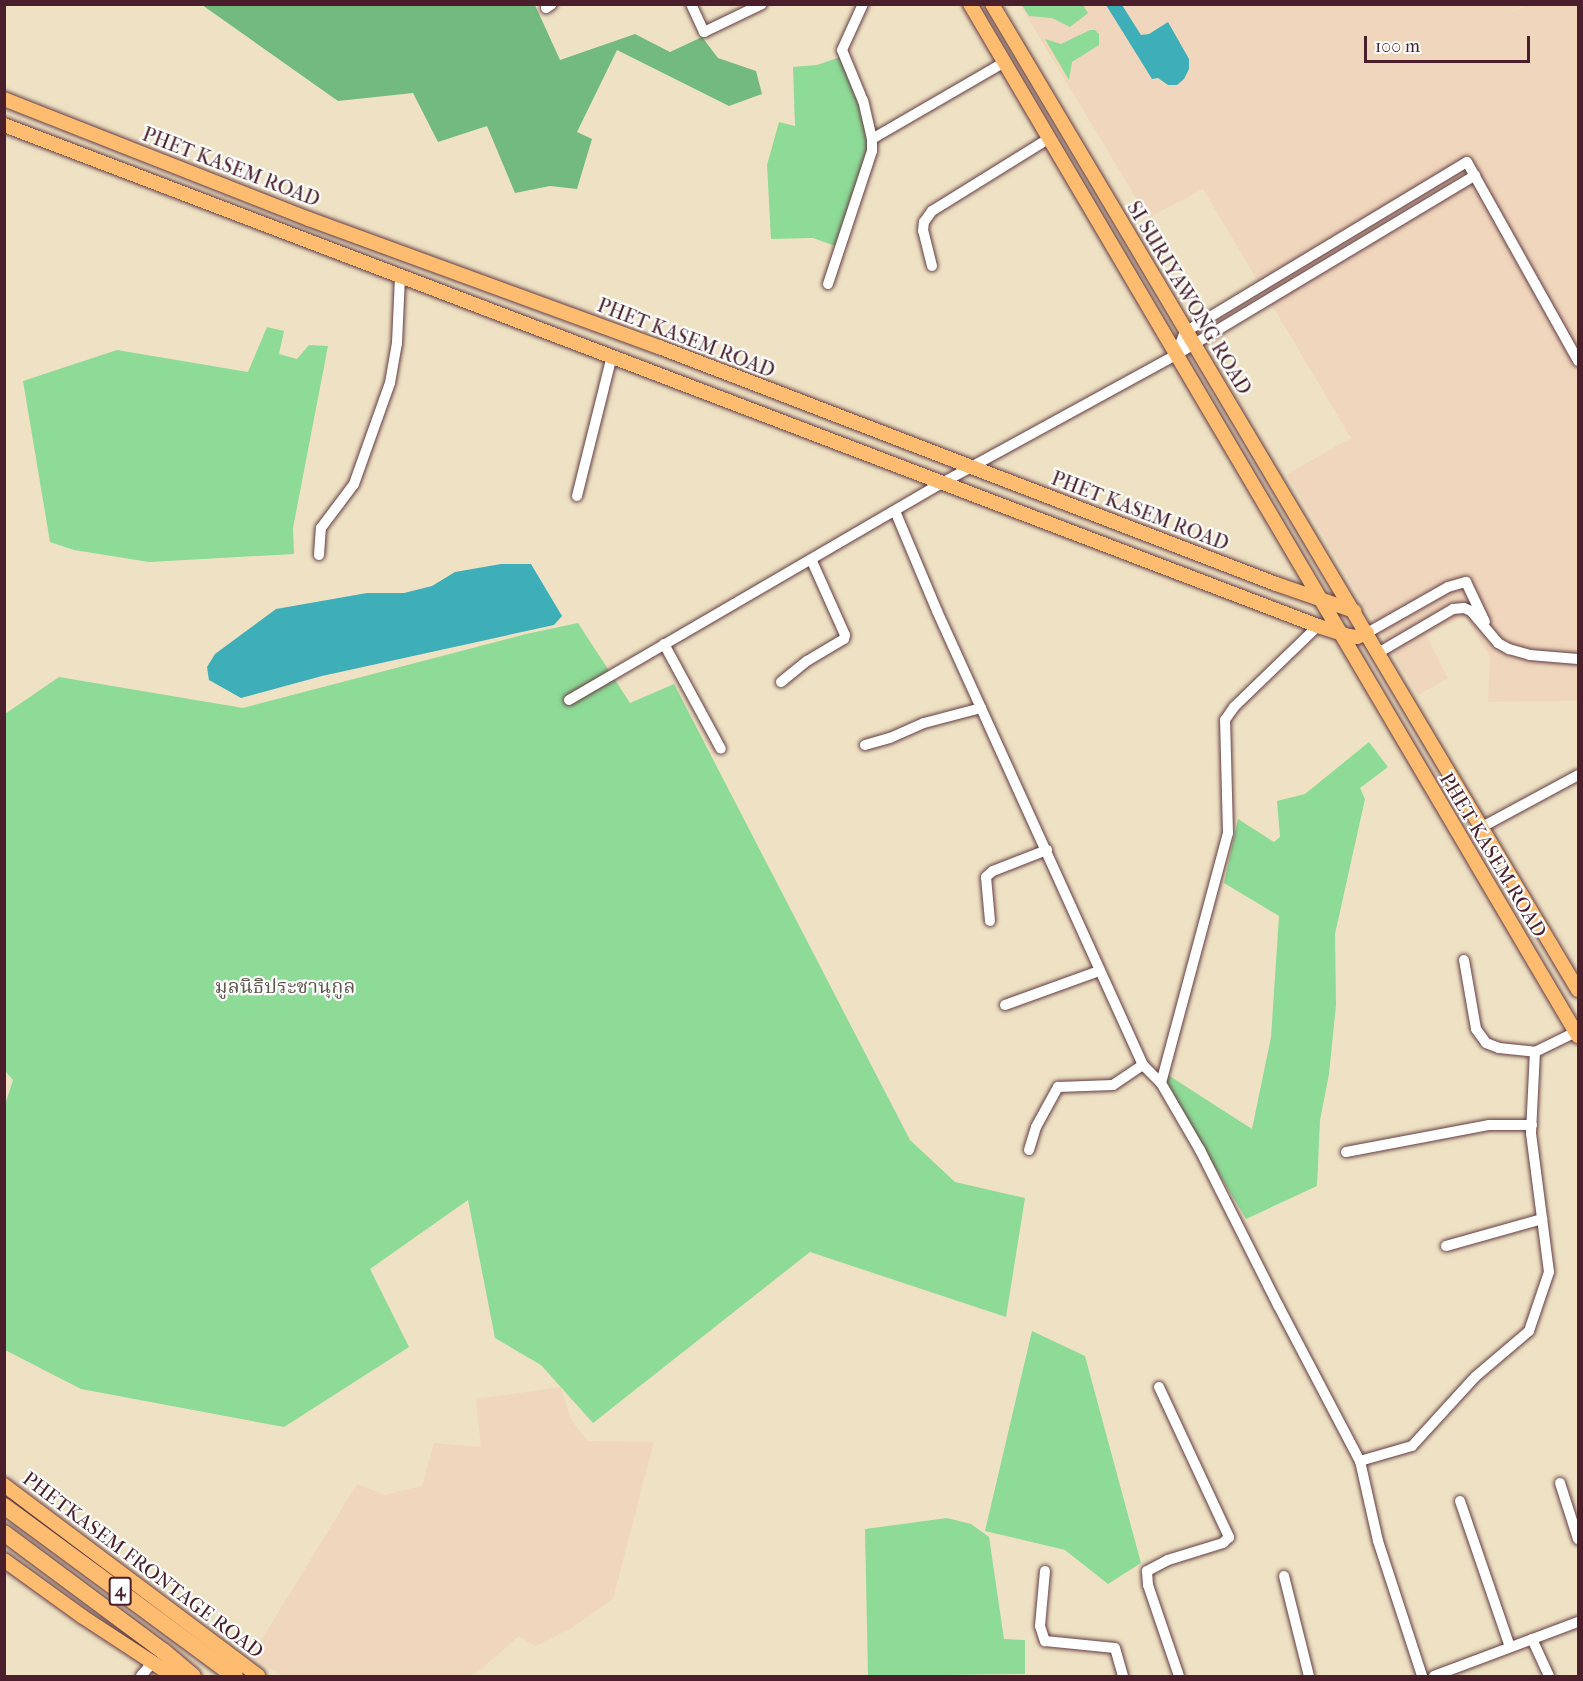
<!DOCTYPE html>
<html>
<head>
<meta charset="utf-8">
<style>
	body { margin:0 }
	#map { position:relative; width:1583px; height:1681px; overflow:hidden; background:#efe2c4; font-family:"IM FELL French Canon","Noto Serif Thai",serif }
	div>[style] { position:absolute }
	.built>* { inset:0; background:#f0d6bc }
	.green>* { inset:0; background:#8eda97 }
	.forest>* { inset:0; background:#72ba80 }
	.water>* { inset:0; background:#3eafb8 }
	.roads { filter:drop-shadow(0 0 2px #633c42) drop-shadow(0 0 2px #633c42) }
	.minor>* { height:10px; margin:-5px; padding:0 5px; transform-origin:5px; border-radius:5px; background:#fff }
	.major>* { height:14px; margin:-7px; padding:0 7px; transform-origin:7px; border-radius:7px; background:#febc70 }
	.highway>* { height:16px; margin:-8px; padding:0 8px; transform-origin:8px; border-radius:8px; background:#febc70 }
	span { translate:-50% -50%; white-space:nowrap; text-align:center; line-height:1.15; -webkit-text-stroke:4.5px #fff; paint-order:stroke }
	.shield-label span { padding:2px 4px; background:#fff; border:2px solid; border-radius:4px; -webkit-text-stroke-width:0 }
	.shield-label { font-size:18px; color:#4a1f2b; font-weight:700 }
	.street-label { font-size:20px; color:#4a1f2b }
	.park-label { font-size:20px; color:#5e574b }
	.frame { position:absolute; inset:0; border:6px solid #4a1f2b; pointer-events:none }
	.scale { position:absolute; left:1364px; top:36px; width:166px; height:27px; box-sizing:border-box; border:3px solid #4a1f2b; border-top:0; padding-left:8px; font-size:18px; line-height:21px; white-space:nowrap; color:#4a1f2b; -webkit-text-stroke:4px #fff; paint-order:stroke }
</style>
</head>
<body>
<div id="map">
	<div class="built">
		<div style="clip-path:polygon(1020px 5px,1524px 5px,1501px 18px,1526px 5px,1578px 5px,1578px 701px,1488px 702px,1490px 657px,1465px 616px,1426px 634px,1448px 678px,1418px 695px,1287px 474px,1351px 438px,1203px 189px,1148px 218px)"></div>
		<div style="clip-path:polygon(561px 1387px,571px 1419px,587px 1441px,654px 1442px,613px 1599px,570px 1629px,535px 1646px,519px 1636px,473px 1676px,281px 1676px,252px 1655px,357px 1484px,385px 1495px,422px 1486px,434px 1443px,481px 1447px,476px 1399px)"></div>
	</div>
	<div class="green">
		<div style="clip-path:polygon(1022px 5px,1083px 5px,1088px 13px,1070px 27px,1052px 18px,1029px 16px)"></div>
		<div style="clip-path:polygon(1090px 30px,1095px 30px,1099px 34px,1099px 45px,1072px 62px,1069px 80px,1045px 39px,1061px 44px)"></div>
		<div style="clip-path:polygon(843px 56px,872px 139px,838px 247px,813px 238px,771px 239px,767px 165px,779px 122px,795px 126px,793px 67px,817px 65px)"></div>
		<div style="clip-path:polygon(267px 327px,284px 331px,279px 354px,297px 359px,309px 345px,328px 346px,293px 528px,294px 554px,149px 562px,74px 550px,50px 542px,23px 381px,117px 350px,248px 372px)"></div>
		<div style="clip-path:polygon(578px 623px,630px 703px,674px 684px,910px 1140px,955px 1182px,1025px 1198px,1006px 1317px,810px 1252px,593px 1423px,541px 1365px,495px 1338px,468px 1200px,370px 1269px,409px 1347px,284px 1427px,81px 1389px,5px 1350px,4px 1108px,13px 1080px,4px 1070px,5px 714px,59px 677px,243px 708px,526px 634px)"></div>
		<div style="clip-path:polygon(1369px 742px,1388px 767px,1360px 788px,1365px 799px,1335px 934px,1336px 1005px,1329px 1074px,1320px 1120px,1317px 1186px,1246px 1219px,1166px 1085px,1168px 1075px,1252px 1129px,1271px 1037px,1279px 916px,1224px 883px,1238px 819px,1274px 842px,1280px 837px,1277px 801px,1305px 794px)"></div>
		<div style="clip-path:polygon(1032px 1331px,1085px 1356px,1141px 1563px,1108px 1584px,1065px 1550px,985px 1531px)"></div>
		<div style="clip-path:polygon(947px 1518px,971px 1524px,989px 1537px,1004px 1639px,1025px 1640px,1025px 1674px,868px 1676px,865px 1529px)"></div>
	</div>
	<div class="forest">
		<div style="clip-path:polygon(202px 5px,535px 5px,560px 60px,635px 34px,670px 52px,702px 37px,718px 58px,756px 71px,762px 94px,729px 106px,617px 50px,577px 132px,592px 139px,577px 189px,550px 186px,515px 193px,487px 126px,438px 142px,413px 93px,338px 101px)"></div>
	</div>
	<div class="water">
		<div style="clip-path:polygon(1106px 5px,1122px 5px,1141px 35px,1149px 34px,1168px 22px,1189px 59px,1189px 69px,1184px 79px,1177px 85px,1168px 85px,1158px 78px,1152px 79px)"></div>
		<div style="clip-path:polygon(501px 564px,531px 564px,562px 616px,554px 625px,322px 676px,241px 698px,209px 680px,207px 667px,215px 654px,276px 609px,367px 593px,404px 593px,432px 586px,455px 572px)"></div>
	</div>
	<div class="roads">
		<div class="minor">
			<div style="left:691px;top:4px;width:31px;rotate:65deg"></div>
			<div style="left:704px;top:32px;width:64px;rotate:-25.8deg"></div>
			<div style="left:546px;top:8px;width:7px;rotate:-34deg"></div>
			<div style="left:872px;top:139px;width:151px;rotate:-30.1deg"></div>
			<div style="left:932px;top:266px;width:36px;rotate:-104deg"></div>
			<div style="left:923px;top:231px;width:9px;rotate:-84deg"></div>
			<div style="left:924px;top:222px;width:14px;rotate:-54deg"></div>
			<div style="left:932px;top:211px;width:137px;rotate:-31.8deg"></div>
			<div style="left:828px;top:284px;width:140px;rotate:-71.7deg"></div>
			<div style="left:872px;top:151px;width:12px;rotate:-90deg"></div>
			<div style="left:872px;top:139px;width:39px;rotate:-103deg"></div>
			<div style="left:863px;top:101px;width:55px;rotate:-112.4deg"></div>
			<div style="left:842px;top:50px;width:51px;rotate:-65.5deg"></div>
			<div style="left:1176px;top:355px;width:25px;rotate:-69deg"></div>
			<div style="left:1185px;top:332px;width:329px;rotate:-31.1deg"></div>
			<div style="left:1467px;top:162px;width:228px;rotate:60.8deg"></div>
			<div style="left:577px;top:496px;width:144px;rotate:-76deg"></div>
			<div style="left:895px;top:511px;width:108px;rotate:67.2deg"></div>
			<div style="left:937px;top:611px;width:499px;rotate:65.6deg"></div>
			<div style="left:1143px;top:1065px;width:25px;rotate:45deg"></div>
			<div style="left:1161px;top:1083px;width:78px;rotate:59.8deg"></div>
			<div style="left:1200px;top:1150px;width:174px;rotate:63.3deg"></div>
			<div style="left:1278px;top:1305px;width:176px;rotate:62.3deg"></div>
			<div style="left:1360px;top:1461px;width:82px;rotate:77.3deg"></div>
			<div style="left:1378px;top:1541px;width:142px;rotate:71.9deg"></div>
			<div style="left:319px;top:555px;width:27px;rotate:-86deg"></div>
			<div style="left:321px;top:528px;width:55px;rotate:-53.1deg"></div>
			<div style="left:354px;top:484px;width:107px;rotate:-70.4deg"></div>
			<div style="left:390px;top:383px;width:41px;rotate:-80.1deg"></div>
			<div style="left:397px;top:343px;width:65px;rotate:-87.4deg"></div>
			<div style="left:1367px;top:633px;width:93px;rotate:-29.6deg"></div>
			<div style="left:1448px;top:587px;width:19px;rotate:-16deg"></div>
			<div style="left:1466px;top:582px;width:44px;rotate:64.6deg"></div>
			<div style="left:664px;top:644px;width:119px;rotate:61.5deg"></div>
			<div style="left:1378px;top:653px;width:87px;rotate:-30.4deg"></div>
			<div style="left:1453px;top:609px;width:11px;rotate:-5deg"></div>
			<div style="left:1464px;top:608px;width:8px;rotate:23deg"></div>
			<div style="left:1471px;top:611px;width:42px;rotate:49.8deg"></div>
			<div style="left:1498px;top:643px;width:13px;rotate:29deg"></div>
			<div style="left:1509px;top:649px;width:22px;rotate:16deg"></div>
			<div style="left:1530px;top:655px;width:48px;rotate:4.8deg"></div>
			<div style="left:781px;top:682px;width:33px;rotate:-39deg"></div>
			<div style="left:807px;top:661px;width:43px;rotate:-30.7deg"></div>
			<div style="left:844px;top:639px;width:4px;rotate:-76deg"></div>
			<div style="left:845px;top:635px;width:83px;rotate:-114.1deg"></div>
			<div style="left:569px;top:700px;width:432px;rotate:-30.2deg"></div>
			<div style="left:942px;top:483px;width:267px;rotate:-28.7deg"></div>
			<div style="left:1176px;top:355px;width:349px;rotate:-31deg"></div>
			<div style="left:865px;top:745px;width:26px;rotate:-16deg"></div>
			<div style="left:890px;top:738px;width:37px;rotate:-24deg"></div>
			<div style="left:924px;top:723px;width:59px;rotate:-14.7deg"></div>
			<div style="left:1482px;top:827px;width:109px;rotate:-28.4deg"></div>
			<div style="left:990px;top:921px;width:44px;rotate:-95.2deg"></div>
			<div style="left:986px;top:877px;width:9px;rotate:-41deg"></div>
			<div style="left:993px;top:871px;width:58px;rotate:-21.3deg"></div>
			<div style="left:1464px;top:960px;width:70px;rotate:80.1deg"></div>
			<div style="left:1476px;top:1029px;width:17px;rotate:54deg"></div>
			<div style="left:1486px;top:1043px;width:14px;rotate:21deg"></div>
			<div style="left:1499px;top:1048px;width:36px;rotate:6deg"></div>
			<div style="left:1535px;top:1052px;width:46px;rotate:-26deg"></div>
			<div style="left:1005px;top:1005px;width:100px;rotate:-19.9deg"></div>
			<div style="left:1161px;top:1083px;width:259px;rotate:-75deg"></div>
			<div style="left:1228px;top:833px;width:113px;rotate:-91.5deg"></div>
			<div style="left:1225px;top:720px;width:16px;rotate:-55deg"></div>
			<div style="left:1234px;top:707px;width:117px;rotate:-44deg"></div>
			<div style="left:1029px;top:1150px;width:24px;rotate:-73deg"></div>
			<div style="left:1036px;top:1127px;width:46px;rotate:-61.2deg"></div>
			<div style="left:1058px;top:1087px;width:55px;rotate:-2.1deg"></div>
			<div style="left:1113px;top:1085px;width:36px;rotate:-34deg"></div>
			<div style="left:1346px;top:1152px;width:146px;rotate:-10.7deg"></div>
			<div style="left:1489px;top:1125px;width:43px"></div>
			<div style="left:1446px;top:1246px;width:100px;rotate:-15.7deg"></div>
			<div style="left:1159px;top:1387px;width:166px;rotate:65deg"></div>
			<div style="left:1229px;top:1537px;width:8px;rotate:135deg"></div>
			<div style="left:1223px;top:1543px;width:58px;rotate:162.8deg"></div>
			<div style="left:1168px;top:1560px;width:24px;rotate:152deg"></div>
			<div style="left:1147px;top:1571px;width:14px;rotate:86deg"></div>
			<div style="left:1148px;top:1585px;width:96px;rotate:71.2deg"></div>
			<div style="left:1360px;top:1461px;width:54px;rotate:-16.1deg"></div>
			<div style="left:1412px;top:1446px;width:93px;rotate:-47.6deg"></div>
			<div style="left:1475px;top:1377px;width:71px;rotate:-40.4deg"></div>
			<div style="left:1529px;top:1331px;width:62px;rotate:-71.3deg"></div>
			<div style="left:1549px;top:1272px;width:140px;rotate:-97.4deg"></div>
			<div style="left:1531px;top:1133px;width:81px;rotate:-87.2deg"></div>
			<div style="left:1560px;top:1483px;width:59px;rotate:72.2deg"></div>
			<div style="left:1460px;top:1501px;width:154px;rotate:71.1deg"></div>
			<div style="left:1045px;top:1571px;width:55px;rotate:95.2deg"></div>
			<div style="left:1040px;top:1626px;width:16px;rotate:72deg"></div>
			<div style="left:1045px;top:1641px;width:70px;rotate:5.7deg"></div>
			<div style="left:1115px;top:1648px;width:29px;rotate:74deg"></div>
			<div style="left:1284px;top:1576px;width:103px;rotate:76deg"></div>
			<div style="left:1532px;top:1639px;width:41px;rotate:65.3deg"></div>
			<div style="left:141px;top:1676px;width:17px;rotate:-50deg"></div>
			<div style="left:1434px;top:1676px;width:154px;rotate:-20.6deg"></div>
		</div>
		<div class="major">
			<div style="left:970px;top:4px;width:1198px;rotate:59.5deg"></div>
			<div style="left:992px;top:4px;width:1147px;rotate:59.28deg"></div>
			<div style="left:4px;top:99px;width:328px;rotate:21.5deg"></div>
			<div style="left:309px;top:219px;width:373px;rotate:20.1deg"></div>
			<div style="left:659px;top:347px;width:661px;rotate:21.01deg"></div>
			<div style="left:1276px;top:584px;width:83px;rotate:19.1deg"></div>
			<div style="left:4px;top:125px;width:1406px;rotate:20.87deg"></div>
			<div style="left:1318px;top:626px;width:33px;rotate:18deg"></div>
			<div style="left:1349px;top:636px;width:8px;rotate:7deg"></div>
			<div style="left:1357px;top:637px;width:11px;rotate:-22deg"></div>
			<div style="left:4px;top:1485px;width:318px;rotate:36.9deg"></div>
			<div style="left:4px;top:1560px;width:97px;rotate:35.8deg"></div>
			<div style="left:83px;top:1617px;width:108px;rotate:33.2deg"></div>
		</div>
		<div class="highway">
			<div style="left:4px;top:1506px;width:287px;rotate:36.4deg"></div>
			<div style="left:4px;top:1533px;width:198px;rotate:36.6deg"></div>
			<div style="left:163px;top:1651px;width:39px;rotate:40deg"></div>
		</div>
	</div>
	<div class="shield-label">
		<span style="left:120px;top:1591px">4</span>
	</div>
	<div class="street-label">
		<span style="left:231px;top:167px;rotate:21deg">PHET KASEM ROAD</span>
		<span style="left:1189px;top:298px;rotate:59deg">SI SURIYAWONG ROAD</span>
		<span style="left:686px;top:338px;rotate:21deg">PHET KASEM ROAD</span>
		<span style="left:1140px;top:511px;rotate:21deg">PHET KASEM ROAD</span>
		<span style="left:1493px;top:855px;rotate:59deg">PHET KASEM ROAD</span>
		<span style="left:143px;top:1565px;rotate:37deg">PHETKASEM FRONTAGE ROAD</span>
	</div>
	<div class="park-label">
		<span style="left:285px;top:986px">มูลนิธิประชานุกูล</span>
	</div>
	<div class="frame"></div>
	<div class="scale">100 m</div>
</div>
</body>
</html>
